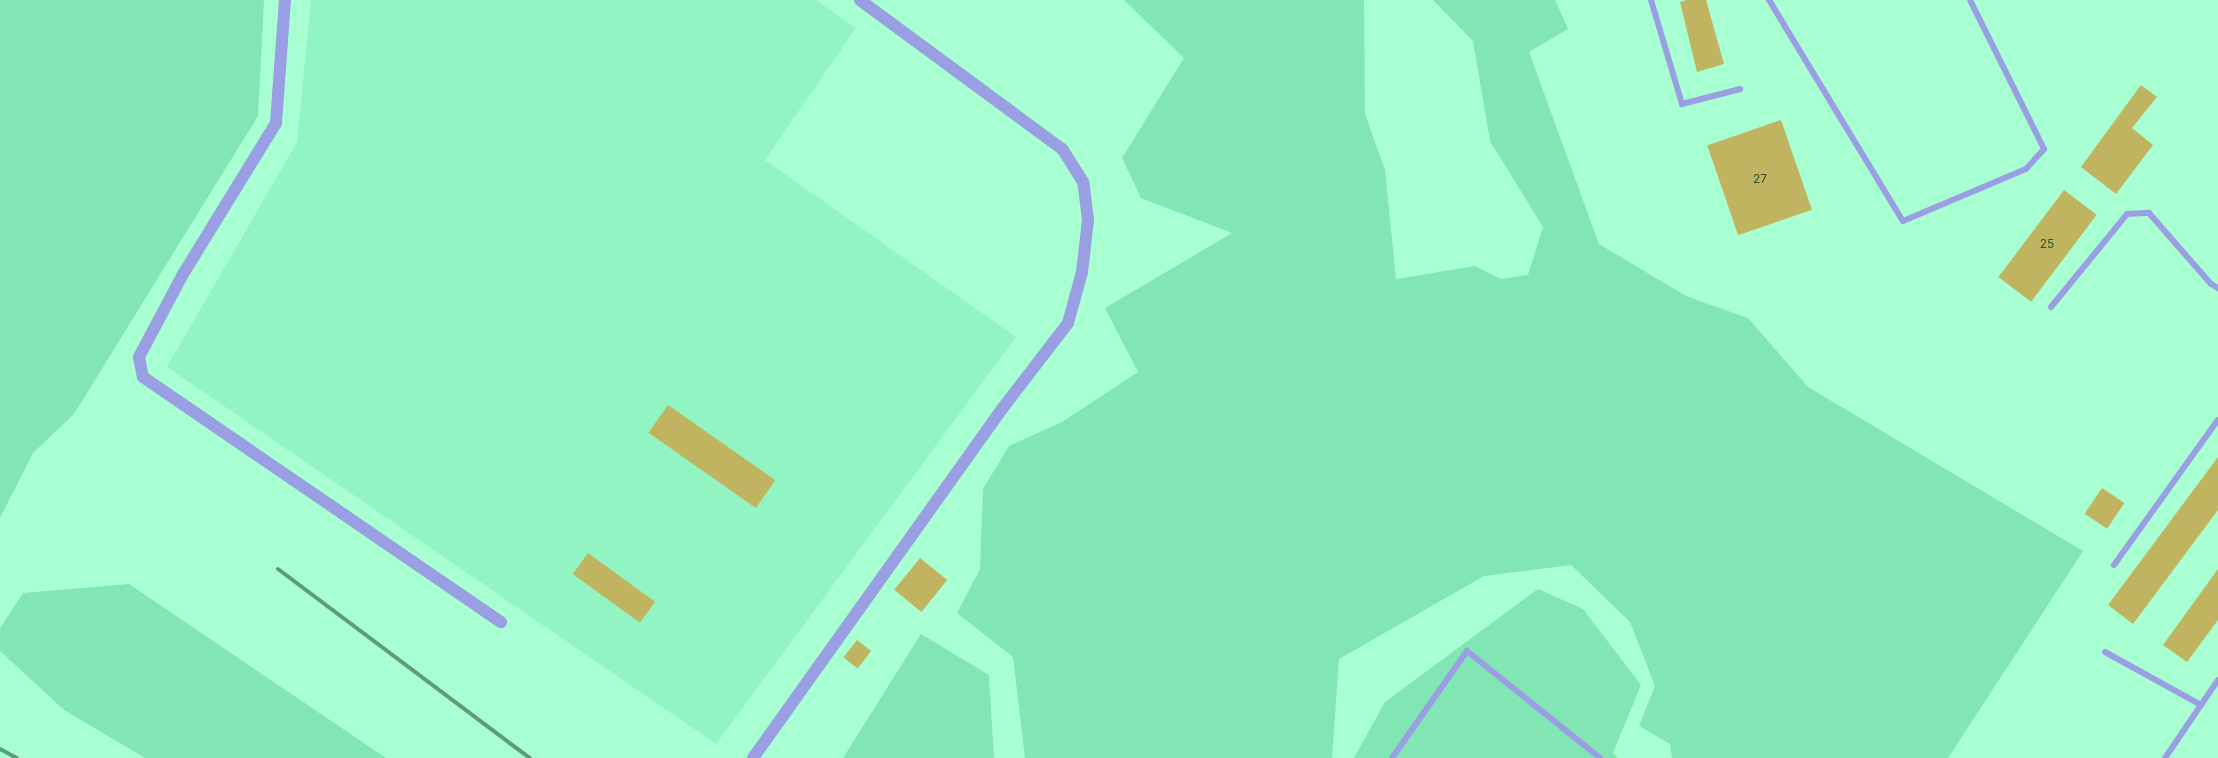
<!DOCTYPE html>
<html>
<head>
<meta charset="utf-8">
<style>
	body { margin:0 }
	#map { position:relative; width:2218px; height:758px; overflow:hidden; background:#a8ffd1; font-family:Inter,sans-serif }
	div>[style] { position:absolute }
	.built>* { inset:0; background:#93f4c3 }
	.green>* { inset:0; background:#81e6b4 }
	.building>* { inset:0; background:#c1b461; transform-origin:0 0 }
	.service>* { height:6px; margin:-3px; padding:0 3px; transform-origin:3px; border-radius:3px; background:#9a9ee3 }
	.minor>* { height:12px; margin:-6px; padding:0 6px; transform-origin:6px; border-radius:6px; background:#9a9ee3 }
	.rail>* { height:4px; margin:-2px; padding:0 2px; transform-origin:2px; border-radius:2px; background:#5c9c7c }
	span { translate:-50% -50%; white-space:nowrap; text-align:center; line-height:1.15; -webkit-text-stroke:5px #a8ffd1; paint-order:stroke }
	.number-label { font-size:12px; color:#354e2d }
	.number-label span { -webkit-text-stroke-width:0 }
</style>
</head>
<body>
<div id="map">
	<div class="built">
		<div style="clip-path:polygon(311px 0,816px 0,856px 28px,765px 160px,1016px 337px,716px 744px,167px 367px,297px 142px)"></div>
	</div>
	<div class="green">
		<div style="clip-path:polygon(0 0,264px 0,258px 116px,74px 414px,33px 453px,0 518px)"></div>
		<div style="clip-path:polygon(1124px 0,1364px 0,1365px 114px,1385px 170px,1396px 279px,1475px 266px,1501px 279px,1528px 275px,1543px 227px,1490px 141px,1473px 41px,1433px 0,1555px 0,1568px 29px,1529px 52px,1599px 244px,1686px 296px,1748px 318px,1808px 387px,2083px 551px,1948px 758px,1672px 758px,1670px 744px,1639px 726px,1655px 686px,1630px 622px,1571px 565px,1484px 576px,1339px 659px,1332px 758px,1025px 758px,1013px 657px,957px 613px,980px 569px,983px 489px,1009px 446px,1062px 422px,1138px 372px,1105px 308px,1232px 233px,1141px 198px,1122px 158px,1184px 58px)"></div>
		<div style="clip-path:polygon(129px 584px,386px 758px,145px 758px,64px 710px,0 651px,0 628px,23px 593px)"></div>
		<div style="clip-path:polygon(1538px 589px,1583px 609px,1641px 685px,1613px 753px,1618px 758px,1354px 758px,1385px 702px)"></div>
		<div style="clip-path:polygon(921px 634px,989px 675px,994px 758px,843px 758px)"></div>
	</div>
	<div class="building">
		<div style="clip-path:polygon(1687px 0,1706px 0,1724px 64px,1697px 72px,1680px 2px)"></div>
		<div style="clip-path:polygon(2141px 85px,2157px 97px,2132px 128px,2153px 145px,2116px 194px,2081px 167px)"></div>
		<div style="left:1781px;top:120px;width:95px;height:78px;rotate:71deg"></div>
		<div style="left:2064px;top:190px;width:41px;height:109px;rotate:37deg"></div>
		<div style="left:668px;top:405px;width:131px;height:34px;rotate:35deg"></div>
		<div style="clip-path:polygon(2218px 457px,2218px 510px,2133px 624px,2108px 605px)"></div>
		<div style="left:2102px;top:488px;width:27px;height:31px;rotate:34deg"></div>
		<div style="left:588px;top:553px;width:83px;height:26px;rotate:36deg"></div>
		<div style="left:920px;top:558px;width:35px;height:41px;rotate:39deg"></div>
		<div style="clip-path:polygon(2218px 569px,2218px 620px,2187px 662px,2163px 645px)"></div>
		<div style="left:857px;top:640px;width:18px;height:22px;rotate:38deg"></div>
	</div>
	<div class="service">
		<div style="left:1651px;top:0;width:109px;rotate:73.4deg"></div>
		<div style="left:1682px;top:104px;width:60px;rotate:-14.5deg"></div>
		<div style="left:1769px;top:0;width:258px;rotate:58.8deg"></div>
		<div style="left:1903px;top:221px;width:134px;rotate:-22.9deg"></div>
		<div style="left:2026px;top:169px;width:27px;rotate:-48deg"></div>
		<div style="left:2044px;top:149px;width:166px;rotate:-116.4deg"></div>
		<div style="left:2051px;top:307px;width:120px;rotate:-50.7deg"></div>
		<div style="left:2127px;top:214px;width:22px;rotate:-3deg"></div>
		<div style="left:2149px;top:213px;width:94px;rotate:48.9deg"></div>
		<div style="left:2211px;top:284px;width:8px;rotate:30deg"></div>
		<div style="left:2114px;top:565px;width:178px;rotate:-54.4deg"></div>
		<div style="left:2105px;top:652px;width:110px;rotate:28.9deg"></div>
		<div style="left:1392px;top:758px;width:131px;rotate:-55deg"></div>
		<div style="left:1467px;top:651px;width:171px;rotate:38.8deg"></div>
		<div style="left:2165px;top:758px;width:94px;rotate:-55.8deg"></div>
	</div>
	<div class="minor">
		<div style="left:285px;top:0;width:123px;rotate:94.2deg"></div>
		<div style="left:276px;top:123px;width:180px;rotate:121.6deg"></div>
		<div style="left:182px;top:276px;width:92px;rotate:118deg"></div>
		<div style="left:139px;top:357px;width:20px;rotate:79deg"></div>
		<div style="left:143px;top:377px;width:434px;rotate:34.4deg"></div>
		<div style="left:753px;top:758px;width:429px;rotate:-54.5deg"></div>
		<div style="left:1002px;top:409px;width:108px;rotate:-52.5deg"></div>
		<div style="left:1068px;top:323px;width:53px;rotate:-74.6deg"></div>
		<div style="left:1082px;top:272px;width:52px;rotate:-83.4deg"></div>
		<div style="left:1088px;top:220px;width:38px;rotate:-97deg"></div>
		<div style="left:1083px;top:182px;width:39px;rotate:-122deg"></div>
		<div style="left:1062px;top:149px;width:251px;rotate:-143.6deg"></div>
	</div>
	<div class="rail">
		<div style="left:278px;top:569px;width:315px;rotate:36.9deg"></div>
		<div style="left:0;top:749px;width:19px;rotate:28deg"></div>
	</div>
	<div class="number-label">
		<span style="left:1760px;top:179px">27</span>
		<span style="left:2047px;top:244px">25</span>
	</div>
</div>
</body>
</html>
